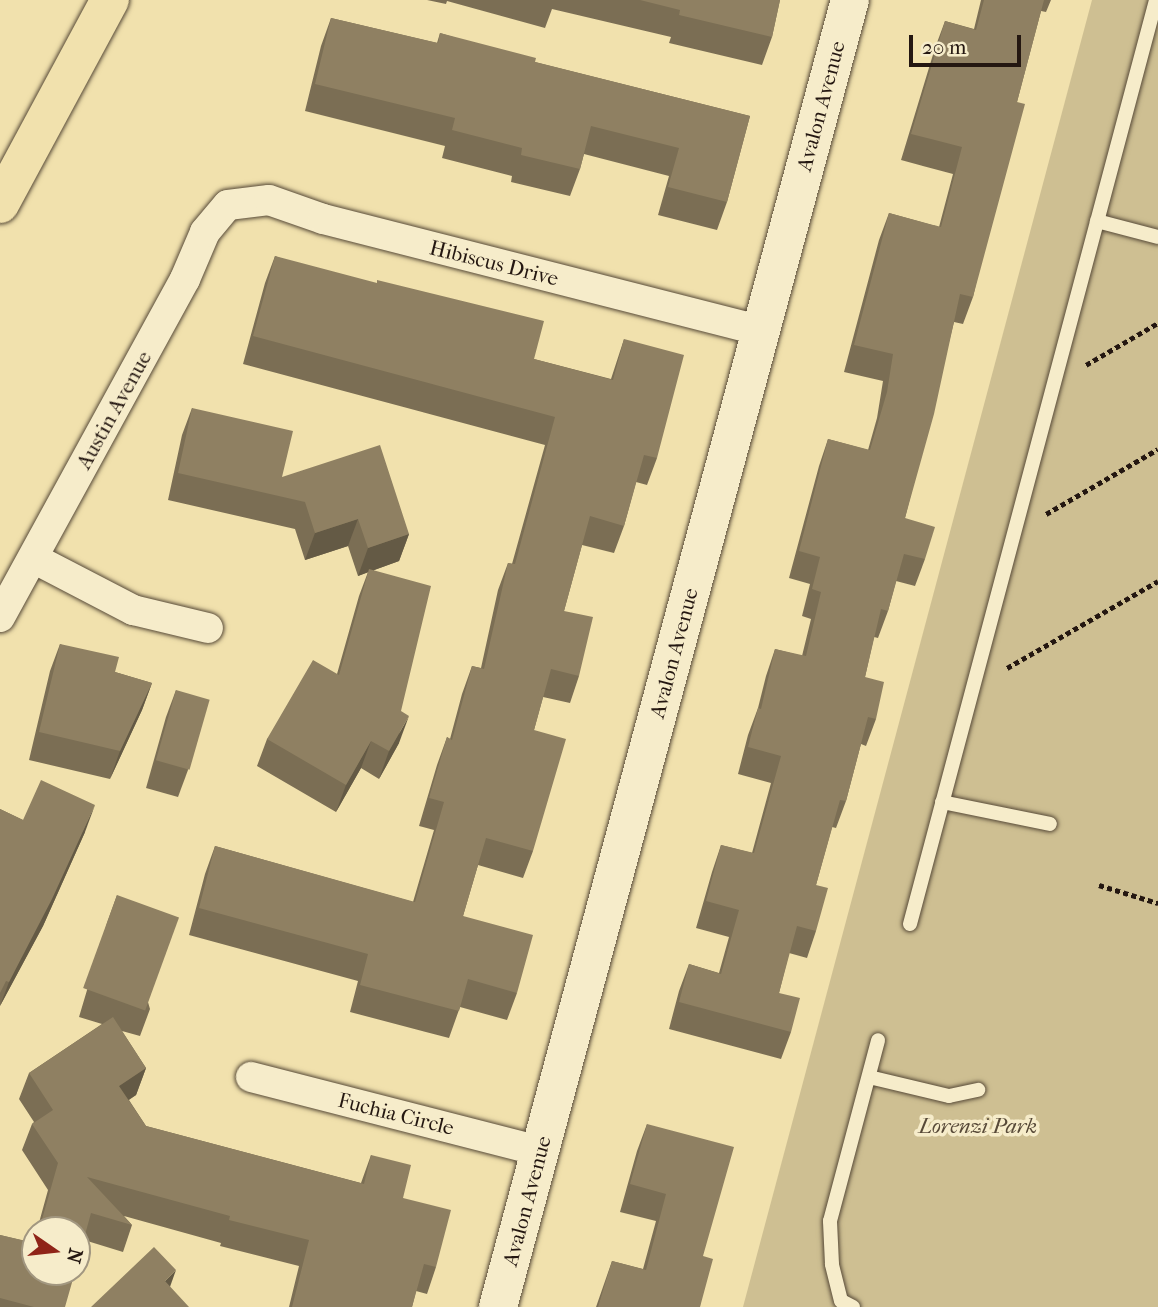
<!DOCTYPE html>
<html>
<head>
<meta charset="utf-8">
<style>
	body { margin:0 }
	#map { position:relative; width:1158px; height:1307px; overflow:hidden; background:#f1e1ad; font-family:"IM FELL French Canon",serif }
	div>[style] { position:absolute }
	.green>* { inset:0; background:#cebf92 }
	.path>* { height:4.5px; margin-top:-2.25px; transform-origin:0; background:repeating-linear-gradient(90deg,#241711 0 5px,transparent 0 8.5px) }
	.roads { filter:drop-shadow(0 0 2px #574a38) drop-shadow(0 0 2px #574a38) }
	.lane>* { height:14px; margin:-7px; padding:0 7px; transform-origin:7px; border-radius:7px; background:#f6ecca }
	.street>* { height:30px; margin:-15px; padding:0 15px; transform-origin:15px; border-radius:15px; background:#f6ecca }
	.secondary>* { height:38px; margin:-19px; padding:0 19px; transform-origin:19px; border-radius:19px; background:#f6ecca }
	.highway>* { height:38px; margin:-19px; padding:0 19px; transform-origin:19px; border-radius:19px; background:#f1e1ad }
	.wall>* { inset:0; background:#7b6e54 }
	.shaded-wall>* { inset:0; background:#645a45 }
	.building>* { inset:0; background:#8f8062; transform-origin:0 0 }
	span { translate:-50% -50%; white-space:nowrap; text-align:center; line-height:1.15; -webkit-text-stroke:7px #f6ecca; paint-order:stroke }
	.street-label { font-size:21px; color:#241711 }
	.park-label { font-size:21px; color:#574938; font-style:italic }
	.north { position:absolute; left:21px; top:1216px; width:70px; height:70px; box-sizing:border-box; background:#f6ecca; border:2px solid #a29780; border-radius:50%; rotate:104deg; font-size:19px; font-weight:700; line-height:28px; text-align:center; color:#241711 }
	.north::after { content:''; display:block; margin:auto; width:24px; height:32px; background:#8f2418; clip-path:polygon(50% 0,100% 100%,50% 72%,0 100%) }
	.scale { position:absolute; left:909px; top:35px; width:112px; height:32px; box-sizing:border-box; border:4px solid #241711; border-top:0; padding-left:9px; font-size:21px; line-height:24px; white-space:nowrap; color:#241711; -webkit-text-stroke:5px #f6ecca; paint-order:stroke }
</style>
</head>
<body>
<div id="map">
	<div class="green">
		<div style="clip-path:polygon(1092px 0,1158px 0,1158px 1307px,743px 1307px)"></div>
	</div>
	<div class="path">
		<div style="left:1086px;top:365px;width:83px;rotate:-30.3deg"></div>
		<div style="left:1046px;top:514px;width:129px;rotate:-30.1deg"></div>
		<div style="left:1007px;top:668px;width:174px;rotate:-29.9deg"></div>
		<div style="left:1099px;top:885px;width:62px;rotate:17deg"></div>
	</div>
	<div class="roads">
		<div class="lane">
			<div style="left:1097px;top:221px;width:63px;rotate:14.7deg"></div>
			<div style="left:942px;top:802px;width:110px;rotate:11.5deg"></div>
			<div style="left:910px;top:924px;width:956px;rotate:-75.09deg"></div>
			<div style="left:869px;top:1077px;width:82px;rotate:13.4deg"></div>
			<div style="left:949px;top:1096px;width:30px;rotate:-12deg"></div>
			<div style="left:853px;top:1307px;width:13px;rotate:-153deg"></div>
			<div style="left:841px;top:1301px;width:38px;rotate:-104deg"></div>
			<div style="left:832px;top:1264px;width:43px;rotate:-92.7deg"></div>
			<div style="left:830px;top:1221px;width:187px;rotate:-75.1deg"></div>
		</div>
		<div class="street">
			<div style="left:33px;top:558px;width:113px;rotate:27.5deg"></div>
			<div style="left:133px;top:610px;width:77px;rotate:13.5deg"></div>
			<div style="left:0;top:617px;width:385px;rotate:-61.3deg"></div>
			<div style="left:185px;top:279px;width:51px;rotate:-66.9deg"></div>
			<div style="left:205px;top:232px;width:35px;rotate:-50deg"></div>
			<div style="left:228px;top:205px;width:41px;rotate:-7deg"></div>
			<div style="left:269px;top:200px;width:57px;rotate:19.4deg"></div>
			<div style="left:323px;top:219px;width:452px;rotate:14.3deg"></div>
			<div style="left:251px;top:1077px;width:298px;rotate:14.4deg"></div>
		</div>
		<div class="secondary">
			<div style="left:498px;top:1307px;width:1354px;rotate:-74.93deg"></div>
		</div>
		<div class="highway">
			<div style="left:0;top:204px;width:232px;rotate:-61.7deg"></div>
		</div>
	</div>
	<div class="wall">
		<div style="clip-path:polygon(427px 0,780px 0,772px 37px,762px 65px,669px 43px,671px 37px,552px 9px,545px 28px,447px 1px,446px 4px)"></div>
		<div style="clip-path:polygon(981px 0,1051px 0,1046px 12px,1041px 11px,1017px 102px,973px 297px,963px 324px,954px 322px,905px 518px,925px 559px,915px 586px,896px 581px,888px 611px,878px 638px,874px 637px,865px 677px,876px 719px,866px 746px,861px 744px,846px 801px,836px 828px,832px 827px,816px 885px,816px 931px,807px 958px,789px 953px,779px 993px,791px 1032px,781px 1059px,669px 1029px,679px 991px,689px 964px,719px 973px,729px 937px,696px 928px,712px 872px,721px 845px,752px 853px,771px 783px,738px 774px,748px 735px,758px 708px,766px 676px,775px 649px,802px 656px,811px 619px,802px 616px,810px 584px,789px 578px,819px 466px,828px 439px,868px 450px,877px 418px,883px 381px,844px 372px,879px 240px,889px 213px,939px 227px,953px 174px,901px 160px,935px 48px,945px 21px,974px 29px)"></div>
		<div style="clip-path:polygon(331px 18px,437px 43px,440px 33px,535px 62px,750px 116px,727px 202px,717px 230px,658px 215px,669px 176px,584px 154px,580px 169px,570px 196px,511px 182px,512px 176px,442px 158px,445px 146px,305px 111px,321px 46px)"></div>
		<div style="clip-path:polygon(275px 256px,534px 359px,611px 379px,624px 339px,657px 458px,647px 485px,636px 482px,624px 526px,614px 553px,582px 545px,564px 611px,579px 676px,570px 703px,543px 697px,534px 730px,533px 851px,523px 878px,478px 865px,463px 916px,517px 993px,507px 1020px,460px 1007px,449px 1038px,350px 1012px,358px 981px,189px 935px,205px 874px,215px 846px,413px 902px,434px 830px,419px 826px,437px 765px,447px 737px,450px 739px,462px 694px,472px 666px,481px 668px,498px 590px,508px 563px,512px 564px,545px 445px,243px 364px,265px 283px)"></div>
		<div style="clip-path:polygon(192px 408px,282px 477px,409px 534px,399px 561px,374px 570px,401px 711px,399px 743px,379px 779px,361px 768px,336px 812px,257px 766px,267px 739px,337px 674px,359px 596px,368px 572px,358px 576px,348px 546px,305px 560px,295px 529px,168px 500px,182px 435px)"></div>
		<div style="clip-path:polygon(60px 644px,115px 672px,152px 683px,142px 710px,110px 779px,29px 760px,50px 671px)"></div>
		<div style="clip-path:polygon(176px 690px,188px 770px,178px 797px,146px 788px,166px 717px)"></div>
		<div style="clip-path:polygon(0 809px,23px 820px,85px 832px,43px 926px,0 1006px)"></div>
		<div style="clip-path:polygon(117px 895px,150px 1009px,140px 1036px,122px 1031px,146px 1068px,136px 1095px,129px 1100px,146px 1126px,361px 1183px,371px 1155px,403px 1198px,436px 1267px,427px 1294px,416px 1291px,412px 1307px,289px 1307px,299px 1266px,220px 1246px,221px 1243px,124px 1216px,132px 1225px,123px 1252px,84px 1240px,77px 1230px,37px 1230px,48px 1190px,22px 1150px,32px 1124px,34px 1122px,19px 1099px,29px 1073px,102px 1024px,79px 1017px,107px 923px)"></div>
		<div style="clip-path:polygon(647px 1124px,703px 1256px,700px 1307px,596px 1307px,612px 1261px,643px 1269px,656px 1221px,620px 1212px,637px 1151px)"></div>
		<div style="clip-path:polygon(0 1235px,33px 1243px,35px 1236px,35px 1272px,65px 1307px,0 1307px)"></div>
	</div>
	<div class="shaded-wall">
		<div style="clip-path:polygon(358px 519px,348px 546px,305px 560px,315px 533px)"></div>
		<div style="clip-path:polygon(409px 534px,399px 561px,358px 576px,368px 548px)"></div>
		<div style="clip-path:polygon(152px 683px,142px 710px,110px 779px,120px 751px)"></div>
		<div style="clip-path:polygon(409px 716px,399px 743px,379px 779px,389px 751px)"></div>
		<div style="clip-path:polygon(371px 741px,361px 768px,336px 812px,346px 785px)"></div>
		<div style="clip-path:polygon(95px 805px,85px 832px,43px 926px,0 1006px,9px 982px)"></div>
		<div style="clip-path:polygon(146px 1068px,136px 1095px,109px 1112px,119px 1086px)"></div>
		<div style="clip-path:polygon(176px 1270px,166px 1298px,165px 1281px)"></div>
	</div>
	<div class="building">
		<div style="clip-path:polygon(640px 0,780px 0,772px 37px,679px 15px,680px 10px)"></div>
		<div style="clip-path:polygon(984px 0,1044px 0,1017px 102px,1025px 104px,973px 297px,960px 294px,934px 414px,905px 518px,935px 527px,925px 559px,904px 554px,888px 611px,881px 609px,865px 677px,884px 682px,876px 719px,868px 717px,846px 801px,840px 800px,816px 885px,828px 888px,816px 931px,797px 926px,779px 993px,800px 998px,791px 1032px,679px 1002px,689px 964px,721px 974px,739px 910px,706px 901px,721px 845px,754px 853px,781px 756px,748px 747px,758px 708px,761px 709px,775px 649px,806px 656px,821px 592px,812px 589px,820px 557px,799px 551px,828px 439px,870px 450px,887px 392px,893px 354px,854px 345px,889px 213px,941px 227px,962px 147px,911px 134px,945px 21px,976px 30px)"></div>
		<div style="clip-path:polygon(331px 18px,438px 43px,440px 33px,536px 58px,535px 62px,750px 116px,727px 202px,668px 187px,679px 148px,591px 126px,580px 169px,521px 155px,522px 148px,452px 130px,455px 118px,315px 84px)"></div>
		<div style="clip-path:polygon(275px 256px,377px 283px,377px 280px,544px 321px,534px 359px,613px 380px,624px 339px,684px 355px,657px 458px,644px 455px,624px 526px,590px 516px,564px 611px,593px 617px,579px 676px,551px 669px,534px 730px,566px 739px,533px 851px,486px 838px,463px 916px,533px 935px,517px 993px,468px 979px,459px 1011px,360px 985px,368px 954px,199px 908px,215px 846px,415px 902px,444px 802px,429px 798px,447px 737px,452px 740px,472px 666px,484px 669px,508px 563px,515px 564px,555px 417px,253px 336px)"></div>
		<div style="clip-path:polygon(192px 408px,293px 431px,282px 477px,380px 445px,409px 534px,368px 548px,358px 519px,315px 533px,305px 502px,178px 473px)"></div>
		<div style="clip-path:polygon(369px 569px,431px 586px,401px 711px,409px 716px,389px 751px,371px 741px,346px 785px,267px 739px,313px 660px,339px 675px)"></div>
		<div style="clip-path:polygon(60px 644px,119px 657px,115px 672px,152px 683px,120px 751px,39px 732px)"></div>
		<div style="left:176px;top:690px;width:35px;height:73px;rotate:16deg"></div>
		<div style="clip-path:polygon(41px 780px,95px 805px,52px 899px,9px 982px,6px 981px,0 993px,0 809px,23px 820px)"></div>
		<div style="left:117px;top:895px;width:66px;height:99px;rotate:20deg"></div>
		<div style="clip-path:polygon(113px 1017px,146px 1068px,119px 1086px,146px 1126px,364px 1184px,371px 1155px,411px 1165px,403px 1198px,451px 1210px,436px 1267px,424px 1264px,412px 1307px,292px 1307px,309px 1240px,229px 1220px,230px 1216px,87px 1177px,132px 1225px,91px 1213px,77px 1264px,77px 1230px,39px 1230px,58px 1163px,32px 1124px,53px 1110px,29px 1073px)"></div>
		<div style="clip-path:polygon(647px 1124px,734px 1147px,703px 1256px,713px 1259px,700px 1307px,598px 1307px,612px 1261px,646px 1270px,666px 1194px,630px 1184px)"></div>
		<div style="clip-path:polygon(0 1235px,35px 1243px,35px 1272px,75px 1272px,65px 1307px,34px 1307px,0 1298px)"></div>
		<div style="clip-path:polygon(154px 1247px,176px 1270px,165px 1281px,189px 1307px,91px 1307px)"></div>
	</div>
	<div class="street-label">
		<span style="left:821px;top:106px;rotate:-75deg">Avalon Avenue</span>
		<span style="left:494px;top:263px;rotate:14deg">Hibiscus Drive</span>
		<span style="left:114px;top:410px;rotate:-61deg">Austin Avenue</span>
		<span style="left:674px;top:653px;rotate:-75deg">Avalon Avenue</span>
		<span style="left:396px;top:1114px;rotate:14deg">Fuchia Circle</span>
		<span style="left:527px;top:1201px;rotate:-75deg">Avalon Avenue</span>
	</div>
	<div class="park-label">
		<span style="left:978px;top:1126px">Lorenzi Park</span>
	</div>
	<div class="north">N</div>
	<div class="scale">20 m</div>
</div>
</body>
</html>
